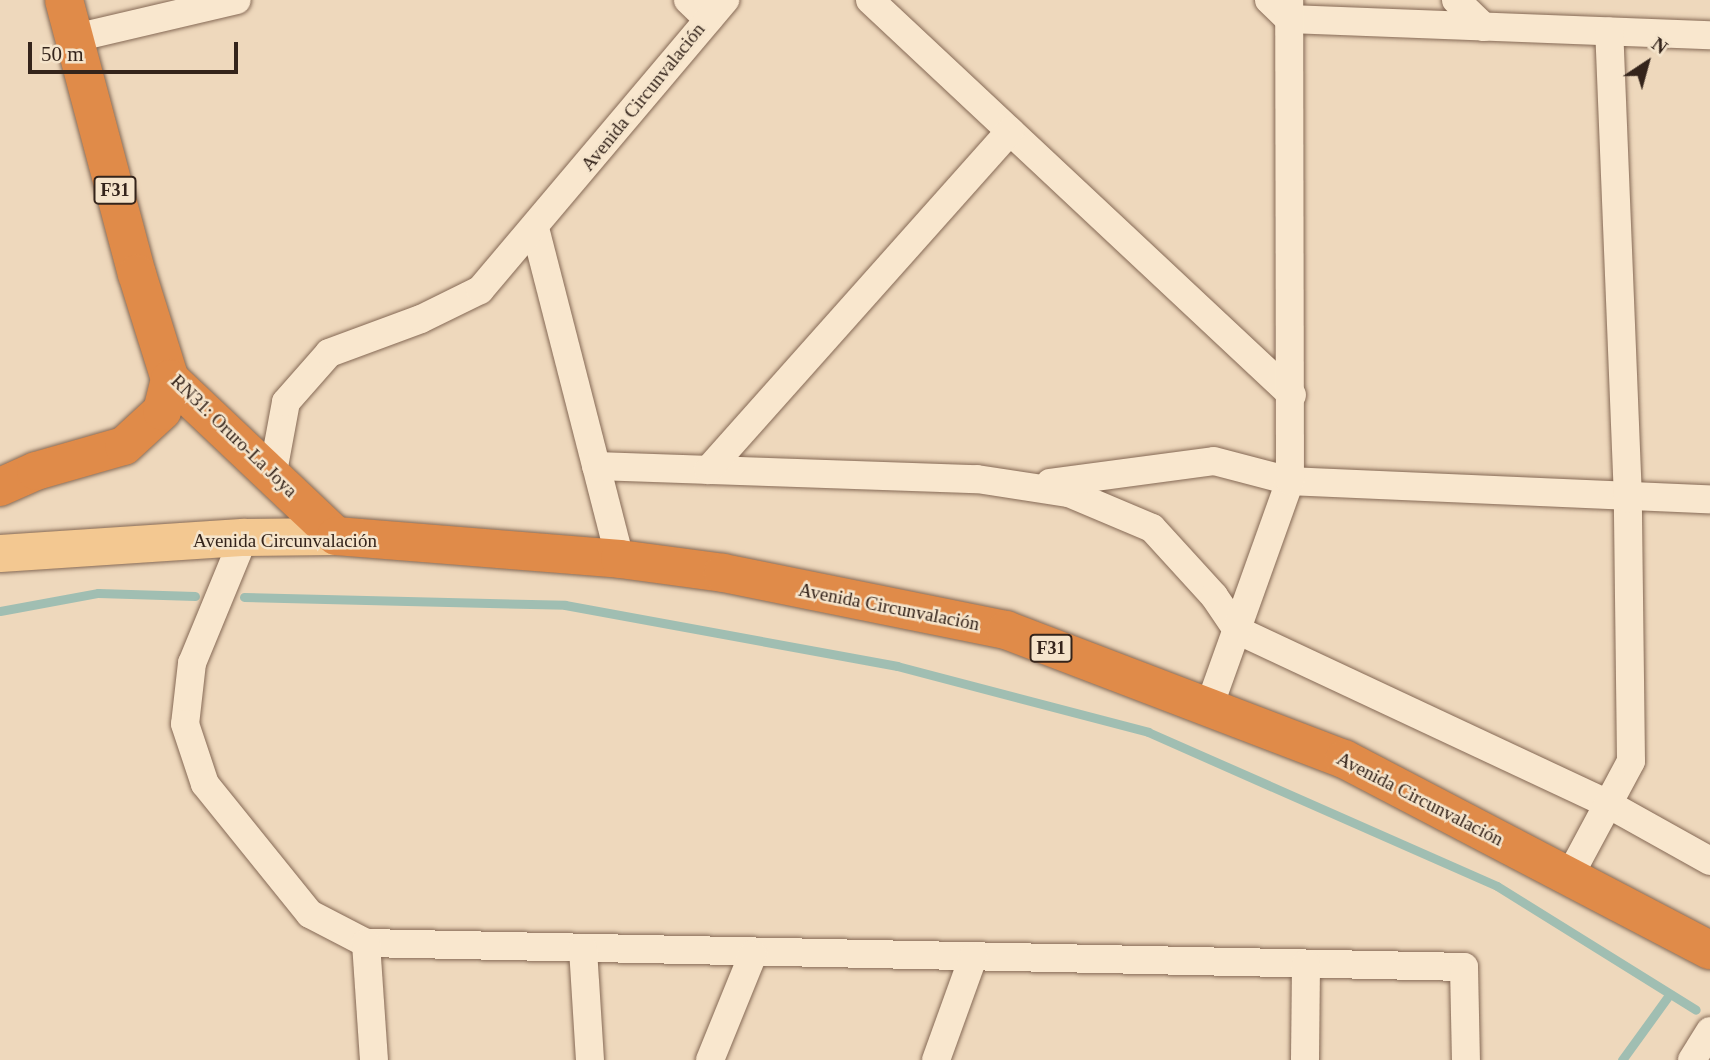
<!DOCTYPE html>
<html>
<head>
<meta charset="utf-8">
<style>
	body { margin:0 }
	#map { position:relative; width:1710px; height:1060px; overflow:hidden; background:#eed8bc; font-family:Georgia,serif }
	div>[style] { position:absolute }
	.stream>* { height:9px; margin:-4.5px; padding:0 4.5px; transform-origin:4.5px; border-radius:4.5px; background:#a0beb2 }
	.roads { filter:drop-shadow(0 0 2px #856955) drop-shadow(0 0 2px #856955) }
	.minor>* { height:28px; margin:-14px; padding:0 14px; transform-origin:14px; border-radius:14px; background:#f9e7ce }
	.major>* { height:37px; margin:-18.5px; padding:0 18.5px; transform-origin:18.5px; border-radius:18.5px; background:#f3c891 }
	.highway>* { height:38px; margin:-19px; padding:0 19px; transform-origin:19px; border-radius:19px; background:#e08b49 }
	span { translate:-50% -50%; white-space:nowrap; text-align:center; line-height:1.15; -webkit-text-stroke:5px #f5e4cb; paint-order:stroke }
	.shield-label span { padding:2px 5px; background:#f5e4cb; border:2px solid; border-radius:5px; -webkit-text-stroke-width:0 }
	.shield-label { font-size:18px; color:#34241b; font-weight:700 }
	.street-label { font-size:19px; color:#34241b }
	.north { position:absolute; left:1612px; top:28px; width:70px; height:70px; -webkit-text-stroke:5px #f5e4cb; paint-order:stroke; rotate:36deg; font-size:19px; font-weight:700; line-height:28px; text-align:center; color:#34241b }
	.north::after { content:''; display:block; margin:auto; width:24px; height:32px; background:#34241b; clip-path:polygon(50% 0,100% 100%,50% 72%,0 100%) }
	.scale { position:absolute; left:28px; top:42px; width:210px; height:32px; box-sizing:border-box; border:4px solid #34241b; border-top:0; padding-left:9px; font-size:21px; line-height:24px; white-space:nowrap; color:#34241b; -webkit-text-stroke:5px #f5e4cb; paint-order:stroke }
</style>
</head>
<body>
<div id="map">
	<div class="stream">
		<div style="left:244px;top:597px;width:321px;rotate:1.4deg"></div>
		<div style="left:565px;top:605px;width:338px;rotate:10.4deg"></div>
		<div style="left:897px;top:666px;width:260px;rotate:14.7deg"></div>
		<div style="left:1148px;top:732px;width:381px;rotate:23.8deg"></div>
		<div style="left:1497px;top:886px;width:234px;rotate:31.9deg"></div>
		<div style="left:0;top:611px;width:100px;rotate:-10.4deg"></div>
		<div style="left:98px;top:593px;width:97px;rotate:1.8deg"></div>
		<div style="left:1622px;top:1060px;width:80px;rotate:-54.1deg"></div>
	</div>
	<div class="roads">
		<div class="minor">
			<div style="left:688px;top:0;width:28px;rotate:44deg"></div>
			<div style="left:870px;top:0;width:578px;rotate:43.11deg"></div>
			<div style="left:1269px;top:0;width:28px;rotate:44deg"></div>
			<div style="left:1289px;top:19px;width:421px;rotate:2.2deg"></div>
			<div style="left:1456px;top:0;width:39px;rotate:44deg"></div>
			<div style="left:75px;top:38px;width:166px;rotate:-13.2deg"></div>
			<div style="left:535px;top:228px;width:342px;rotate:75.6deg"></div>
			<div style="left:596px;top:466px;width:381px;rotate:2deg"></div>
			<div style="left:977px;top:479px;width:93px;rotate:8.7deg"></div>
			<div style="left:1069px;top:493px;width:90px;rotate:22.9deg"></div>
			<div style="left:1152px;top:528px;width:92px;rotate:47.6deg"></div>
			<div style="left:1214px;top:596px;width:41px;rotate:55.9deg"></div>
			<div style="left:1237px;top:630px;width:410px;rotate:25.1deg"></div>
			<div style="left:1608px;top:804px;width:117px;rotate:29.2deg"></div>
			<div style="left:708px;top:470px;width:454px;rotate:-48.3deg"></div>
			<div style="left:273px;top:472px;width:71px;rotate:-79.5deg"></div>
			<div style="left:286px;top:402px;width:65px;rotate:-48.7deg"></div>
			<div style="left:329px;top:353px;width:98px;rotate:-20.3deg"></div>
			<div style="left:421px;top:319px;width:66px;rotate:-26.2deg"></div>
			<div style="left:480px;top:290px;width:380px;rotate:-49.8deg"></div>
			<div style="left:1050px;top:483px;width:165px;rotate:-7.6deg"></div>
			<div style="left:1214px;top:461px;width:79px;rotate:14.7deg"></div>
			<div style="left:1290px;top:481px;width:420px;rotate:2.5deg"></div>
			<div style="left:244px;top:537px;width:136px;rotate:112.4deg"></div>
			<div style="left:192px;top:663px;width:61px;rotate:96.5deg"></div>
			<div style="left:185px;top:724px;width:63px;rotate:71.6deg"></div>
			<div style="left:205px;top:784px;width:167px;rotate:51.1deg"></div>
			<div style="left:310px;top:914px;width:63px;rotate:27.4deg"></div>
			<div style="left:366px;top:943px;width:1098px;rotate:1.25deg"></div>
			<div style="left:1464px;top:967px;width:93px;rotate:88.8deg"></div>
			<div style="left:1209px;top:707px;width:240px;rotate:-70.3deg"></div>
			<div style="left:1290px;top:481px;width:481px;rotate:-90.1deg"></div>
			<div style="left:1570px;top:875px;width:129px;rotate:-61.8deg"></div>
			<div style="left:1631px;top:761px;width:262px;rotate:-90.7deg"></div>
			<div style="left:1628px;top:499px;width:468px;rotate:-92.3deg"></div>
			<div style="left:366px;top:943px;width:117px;rotate:86.1deg"></div>
			<div style="left:583px;top:949px;width:111px;rotate:86.4deg"></div>
			<div style="left:710px;top:1060px;width:114px;rotate:-67.9deg"></div>
			<div style="left:936px;top:1060px;width:109px;rotate:-70.1deg"></div>
			<div style="left:1305px;top:1060px;width:96px;rotate:-89.4deg"></div>
			<div style="left:1692px;top:1060px;width:34px;rotate:-58deg"></div>
		</div>
		<div class="major">
			<div style="left:0;top:553px;width:245px;rotate:-3.8deg"></div>
			<div style="left:244px;top:537px;width:92px;rotate:-0.6deg"></div>
		</div>
		<div class="highway">
			<div style="left:64px;top:0;width:284px;rotate:75.1deg"></div>
			<div style="left:137px;top:274px;width:110px;rotate:72.6deg"></div>
			<div style="left:170px;top:379px;width:228px;rotate:43.4deg"></div>
			<div style="left:336px;top:536px;width:285px;rotate:4.6deg"></div>
			<div style="left:620px;top:559px;width:104px;rotate:7.7deg"></div>
			<div style="left:723px;top:573px;width:289px;rotate:11.4deg"></div>
			<div style="left:1006px;top:630px;width:362px;rotate:20.9deg"></div>
			<div style="left:1344px;top:759px;width:413px;rotate:27.6deg"></div>
			<div style="left:0;top:487px;width:39px;rotate:-24deg"></div>
			<div style="left:36px;top:471px;width:91px;rotate:-15.9deg"></div>
			<div style="left:124px;top:446px;width:52px;rotate:-42.6deg"></div>
			<div style="left:162px;top:411px;width:33px;rotate:-76deg"></div>
		</div>
	</div>
	<div class="shield-label">
		<span style="left:115px;top:190px">F31</span>
		<span style="left:1051px;top:648px">F31</span>
	</div>
	<div class="street-label">
		<span style="left:643px;top:97px;rotate:-51deg">Avenida Circunvalación</span>
		<span style="left:234px;top:436px;rotate:44deg">RN31: Oruro-La Joya</span>
		<span style="left:285px;top:541px">Avenida Circunvalación</span>
		<span style="left:889px;top:607px;rotate:11deg">Avenida Circunvalación</span>
		<span style="left:1420px;top:799px;rotate:27deg">Avenida Circunvalación</span>
	</div>
	<div class="north">N</div>
	<div class="scale">50 m</div>
</div>
</body>
</html>
